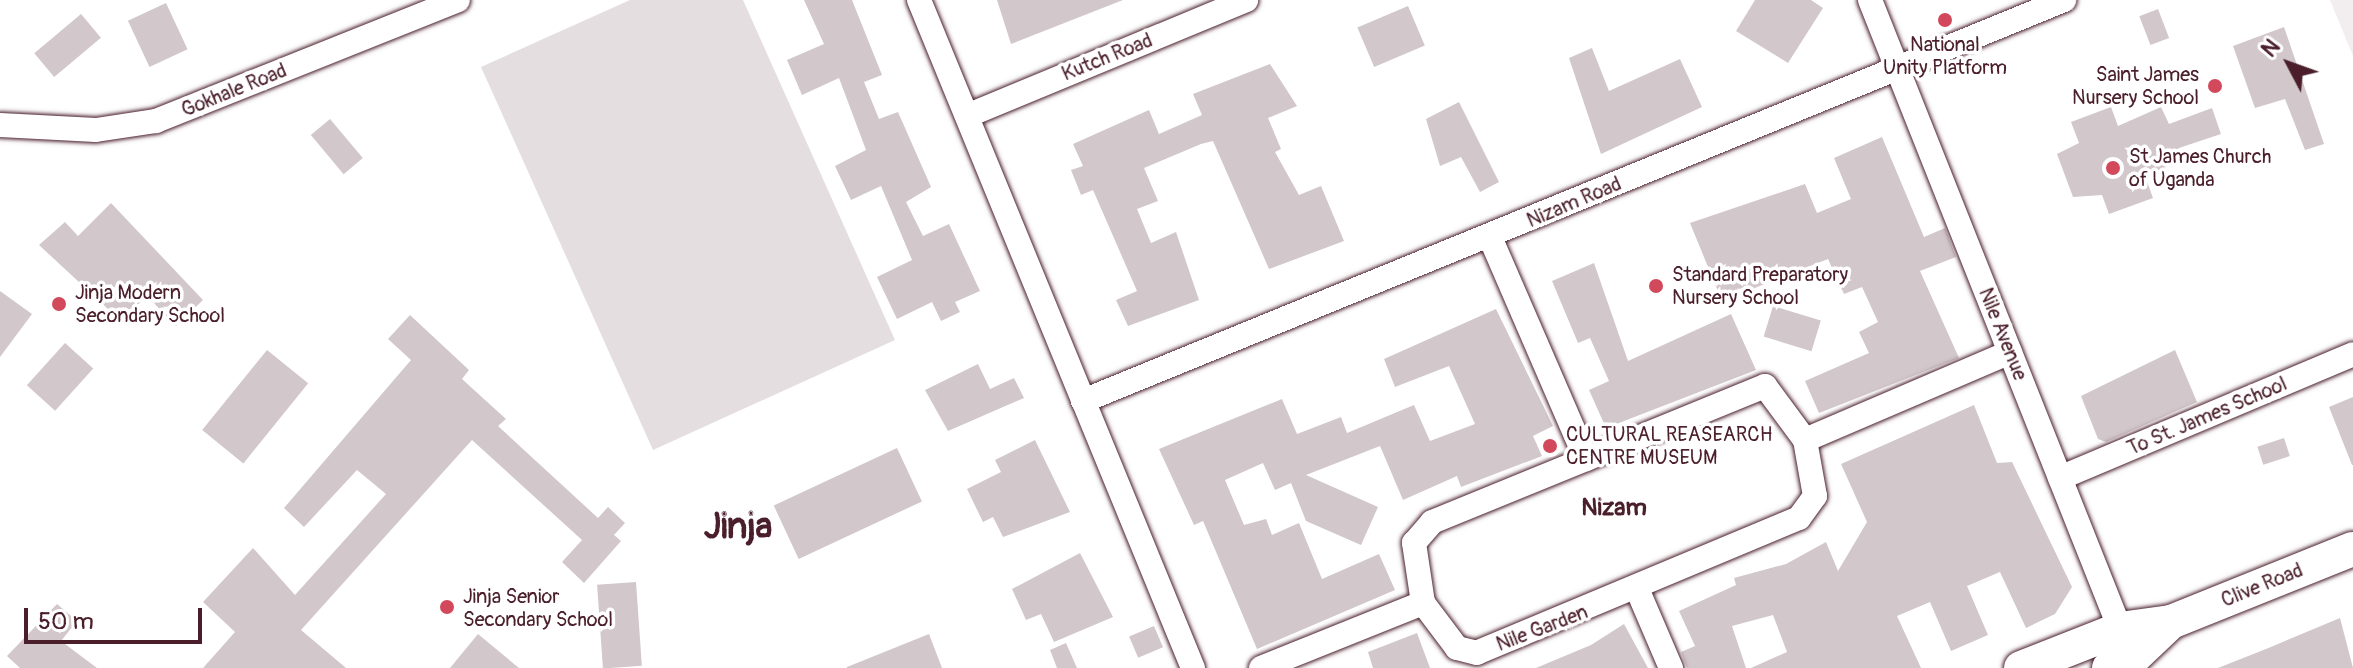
<!DOCTYPE html>
<html>
<head>
<meta charset="utf-8">
<style>
	body { margin:0 }
	#map { position:relative; width:2353px; height:668px; overflow:hidden; background:#fff; font-family:Pangolin,sans-serif }
	div>[style] { position:absolute }
	.built>* { inset:0; background:#f2eeef }
	.green>* { inset:0; background:#e5dee0 }
	.building>* { inset:0; background:#d2c7cb; transform-origin:0 0 }
	.roads { filter:drop-shadow(0 0 2px #4a1f2b) drop-shadow(0 0 2px #4a1f2b) }
	.street>* { height:24px; margin:-12px; padding:0 12px; transform-origin:12px; border-radius:12px; background:#fff }
	.secondary>* { height:34px; margin:-17px; padding:0 17px; transform-origin:17px; border-radius:17px; background:#fff }
	.dots>* { width:22px; height:22px; translate:-50% -50%; box-sizing:border-box; border:4px solid #fff; border-radius:50% }
	span { translate:-50% -50%; white-space:nowrap; text-align:center; line-height:1.15; -webkit-text-stroke:7px #fff; paint-order:stroke }
	.poi-label { font-size:20px; color:#4a1f2b }
	.right { translate:-100% -50%; text-align:right }
	.left { translate:0 -50%; text-align:left }
	.street-label { font-size:20px; color:#4a1f2b }
	.quarter-label { font-size:24px; color:#4a1f2b; font-weight:700 }
	.town-label { font-size:36px; color:#4a1f2b; font-weight:700 }
	.north { position:absolute; left:2249px; top:24px; width:80px; height:80px; -webkit-text-stroke:6px #fff; paint-order:stroke; rotate:311deg; font-size:22px; font-weight:700; line-height:32px; text-align:center; color:#4a1f2b }
	.north::after { content:''; display:block; margin:auto; width:28px; height:36px; background:#4a1f2b; clip-path:polygon(50% 0,100% 100%,50% 72%,0 100%) }
	.scale { position:absolute; left:24px; top:608px; width:178px; height:36px; box-sizing:border-box; border:4px solid #4a1f2b; border-top:0; padding-left:10px; font-size:24px; line-height:28px; white-space:nowrap; color:#4a1f2b; -webkit-text-stroke:6px #fff; paint-order:stroke }
</style>
</head>
<body>
<div id="map">
	<div class="built">
		<div style="clip-path:polygon(2330px 0,2353px 0,2353px 56px)"></div>
	</div>
	<div class="green">
		<div style="clip-path:polygon(630px 0,743px 0,895px 340px,653px 450px,481px 67px)"></div>
	</div>
	<div class="building">
		<div style="clip-path:polygon(804px 0,852px 0,882px 75px,864px 82px,879px 119px,898px 112px,931px 187px,906px 202px,923px 236px,949px 224px,980px 291px,955px 302px,960px 312px,941px 321px,932px 302px,897px 319px,877px 277px,912px 260px,881px 186px,851px 200px,835px 166px,866px 150px,839px 78px,802px 95px,787px 60px,824px 44px)"></div>
		<div style="clip-path:polygon(997px 0,1123px 0,1011px 44px)"></div>
		<div style="clip-path:polygon(1755px 0,1811px 0,1823px 8px,1788px 63px,1736px 31px)"></div>
		<div style="left:166px;top:3px;width:51px;height:42px;rotate:65deg"></div>
		<div style="left:1408px;top:6px;width:43px;height:55px;rotate:67deg"></div>
		<div style="left:2158px;top:9px;width:31px;height:20px;rotate:69deg"></div>
		<div style="left:81px;top:14px;width:31px;height:61px;rotate:50deg"></div>
		<div style="clip-path:polygon(2284px 27px,2324px 144px,2305px 150px,2285px 99px,2255px 108px,2233px 46px)"></div>
		<div style="clip-path:polygon(1592px 48px,1609px 91px,1680px 59px,1702px 107px,1601px 154px,1569px 58px)"></div>
		<div style="clip-path:polygon(1270px 64px,1297px 106px,1268px 118px,1281px 149px,1275px 152px,1299px 195px,1321px 186px,1344px 241px,1269px 269px,1213px 141px,1201px 144px,1144px 168px,1158px 201px,1137px 209px,1151px 243px,1176px 232px,1199px 300px,1128px 326px,1116px 300px,1137px 291px,1093px 190px,1081px 195px,1071px 170px,1083px 166px,1073px 144px,1149px 110px,1159px 134px,1202px 115px,1193px 94px)"></div>
		<div style="clip-path:polygon(1459px 102px,1499px 182px,1480px 192px,1461px 157px,1440px 166px,1426px 119px)"></div>
		<div style="clip-path:polygon(2111px 107px,2118px 126px,2161px 107px,2169px 124px,2212px 108px,2221px 134px,2179px 148px,2184px 159px,2145px 176px,2153px 198px,2109px 214px,2102px 195px,2073px 197px,2057px 154px,2079px 143px,2071px 122px)"></div>
		<div style="left:330px;top:119px;width:51px;height:25px;rotate:50deg"></div>
		<div style="clip-path:polygon(1882px 137px,1924px 237px,1945px 228px,1956px 257px,1920px 271px,1959px 358px,1819px 413px,1805px 381px,1869px 353px,1859px 332px,1878px 322px,1862px 287px,1844px 294px,1828px 259px,1722px 301px,1690px 223px,1805px 184px,1817px 213px,1851px 199px,1834px 158px)"></div>
		<div style="clip-path:polygon(111px 203px,203px 300px,176px 326px,147px 296px,121px 321px,39px 245px,65px 222px,78px 236px)"></div>
		<div style="clip-path:polygon(1594px 263px,1628px 361px,1731px 314px,1756px 370px,1606px 428px,1589px 390px,1609px 381px,1590px 338px,1578px 343px,1552px 281px)"></div>
		<div style="clip-path:polygon(0 291px,32px 314px,0 357px)"></div>
		<div style="left:1773px;top:306px;width:50px;height:32px;rotate:17deg"></div>
		<div style="clip-path:polygon(1496px 309px,1553px 426px,1533px 436px,1542px 456px,1461px 487px,1457px 476px,1403px 500px,1380px 446px,1306px 475px,1378px 507px,1361px 545px,1306px 521px,1291px 483px,1275px 490px,1263px 463px,1225px 480px,1244px 525px,1266px 519px,1272px 535px,1299px 523px,1322px 579px,1379px 554px,1395px 590px,1257px 649px,1203px 521px,1194px 525px,1159px 449px,1282px 399px,1297px 434px,1341px 417px,1347px 433px,1414px 405px,1430px 441px,1475px 424px,1449px 366px,1395px 387px,1384px 359px)"></div>
		<div style="clip-path:polygon(410px 315px,469px 370px,462px 379px,506px 419px,498px 426px,598px 518px,608px 507px,625px 523px,614px 535px,621px 541px,584px 583px,562px 562px,582px 540px,472px 440px,301px 630px,346px 668px,203px 668px,235px 632px,203px 602px,253px 548px,295px 595px,386px 494px,357px 470px,304px 527px,284px 508px,411px 360px,388px 339px)"></div>
		<div style="left:65px;top:343px;width:38px;height:57px;rotate:42deg"></div>
		<div style="left:267px;top:350px;width:53px;height:103px;rotate:39deg"></div>
		<div style="clip-path:polygon(2175px 350px,2197px 402px,2106px 442px,2098px 439px,2081px 396px)"></div>
		<div style="clip-path:polygon(978px 364px,990px 389px,1014px 378px,1024px 398px,948px 431px,925px 390px)"></div>
		<div style="clip-path:polygon(2353px 397px,2353px 465px,2352px 465px,2329px 407px)"></div>
		<div style="clip-path:polygon(1974px 405px,1997px 463px,2012px 462px,2072px 587px,2055px 614px,2026px 628px,2000px 572px,1967px 586px,1988px 635px,1951px 651px,1930px 602px,1897px 616px,1921px 668px,1751px 668px,1787px 652px,1773px 615px,1732px 626px,1746px 668px,1687px 668px,1681px 652px,1695px 646px,1679px 611px,1736px 585px,1734px 578px,1786px 564px,1826px 542px,1838px 571px,1867px 522px,1841px 464px)"></div>
		<div style="left:2284px;top:438px;width:19px;height:28px;rotate:72deg"></div>
		<div style="clip-path:polygon(1035px 440px,1070px 512px,1003px 537px,993px 517px,983px 522px,967px 489px,1001px 472px,995px 460px)"></div>
		<div style="left:897px;top:448px;width:59px;height:136px;rotate:65deg"></div>
		<div style="clip-path:polygon(1080px 553px,1113px 617px,1054px 642px,1041px 614px,1026px 620px,1012px 589px)"></div>
		<div style="left:636px;top:582px;width:84px;height:39px;rotate:86deg"></div>
		<div style="clip-path:polygon(57px 604px,77px 621px,61px 641px,97px 668px,20px 668px,7px 656px)"></div>
		<div style="clip-path:polygon(2340px 618px,2353px 668px,2218px 668px,2266px 649px)"></div>
		<div style="clip-path:polygon(1624px 624px,1648px 668px,1536px 668px,1591px 645px)"></div>
		<div style="left:1154px;top:626px;width:23px;height:27px;rotate:67deg"></div>
		<div style="clip-path:polygon(1417px 633px,1430px 668px,1373px 668px,1368px 652px)"></div>
		<div style="clip-path:polygon(478px 634px,519px 668px,450px 668px)"></div>
		<div style="clip-path:polygon(929px 634px,942px 668px,847px 668px,847px 667px)"></div>
		<div style="clip-path:polygon(1066px 643px,1077px 668px,1057px 668px,1050px 650px)"></div>
	</div>
	<div class="roads">
		<div class="street">
			<div style="left:919px;top:0;width:722px;rotate:67.7deg"></div>
			<div style="left:1870px;top:0;width:693px;rotate:68.32deg"></div>
			<div style="left:969px;top:115px;width:300px;rotate:-22.5deg"></div>
			<div style="left:0;top:125px;width:96px;rotate:3deg"></div>
			<div style="left:96px;top:130px;width:61px;rotate:-8.5deg"></div>
			<div style="left:156px;top:121px;width:325px;rotate:-21.8deg"></div>
			<div style="left:1490px;top:237px;width:242px;rotate:66.6deg"></div>
			<div style="left:1765px;top:386px;width:67px;rotate:53.5deg"></div>
			<div style="left:1805px;top:440px;width:57px;rotate:79.9deg"></div>
			<div style="left:1815px;top:496px;width:27px;rotate:126deg"></div>
			<div style="left:1799px;top:518px;width:349px;rotate:157.3deg"></div>
			<div style="left:1477px;top:653px;width:21px;rotate:-166deg"></div>
			<div style="left:1457px;top:648px;width:56px;rotate:-127.1deg"></div>
			<div style="left:1423px;top:603px;width:61px;rotate:-98.5deg"></div>
			<div style="left:1414px;top:543px;width:28px;rotate:-49deg"></div>
			<div style="left:1432px;top:522px;width:360px;rotate:-22.2deg"></div>
			<div style="left:1083px;top:401px;width:1060px;rotate:-22.23deg"></div>
			<div style="left:1805px;top:440px;width:223px;rotate:-23.2deg"></div>
			<div style="left:2060px;top:478px;width:318px;rotate:-22.9deg"></div>
			<div style="left:1638px;top:591px;width:84px;rotate:66.8deg"></div>
			<div style="left:1261px;top:668px;width:175px;rotate:-21.9deg"></div>
		</div>
		<div class="secondary">
			<div style="left:2021px;top:668px;width:106px;rotate:-21.5deg"></div>
			<div style="left:2120px;top:629px;width:51px;rotate:-7.8deg"></div>
			<div style="left:2171px;top:622px;width:196px;rotate:-21.9deg"></div>
			<div style="left:2109px;top:668px;width:26px;rotate:-23deg"></div>
			<div style="left:2133px;top:658px;width:52px;rotate:-43.5deg"></div>
		</div>
	</div>
	<div class="dots">
		<div style="left:1945px;top:20px;background:#d1495b"></div>
		<div style="left:2215px;top:86px;background:#d1495b"></div>
		<div style="left:2113px;top:168px;background:#d1495b"></div>
		<div style="left:1656px;top:286px;background:#d1495b"></div>
		<div style="left:59px;top:304px;background:#d1495b"></div>
		<div style="left:1550px;top:446px;background:#d1495b"></div>
		<div style="left:447px;top:607px;background:#d1495b"></div>
	</div>
	<div class="poi-label">
		<span style="left:1945px;top:56px">National<br>Unity Platform</span>
		<span class="right" style="left:2199px;top:86px">Saint James<br>Nursery School</span>
		<span class="left" style="left:2129px;top:168px">St James Church<br>of Uganda</span>
		<span class="left" style="left:1672px;top:286px">Standard Preparatory<br>Nursery School</span>
		<span class="left" style="left:75px;top:304px">Jinja Modern<br>Secondary School</span>
		<span class="left" style="left:1566px;top:446px">CULTURAL REASEARCH<br>CENTRE MUSEUM</span>
		<span class="left" style="left:463px;top:608px">Jinja Senior<br>Secondary School</span>
	</div>
	<div class="street-label">
		<span style="left:1107px;top:57px;rotate:-22deg">Kutch Road</span>
		<span style="left:234px;top:90px;rotate:-22deg">Gokhale Road</span>
		<span style="left:1574px;top:202px;rotate:-23deg">Nizam Road</span>
		<span style="left:2003px;top:334px;rotate:68deg">Nile Avenue</span>
		<span style="left:2207px;top:416px;rotate:-23deg">To St. James School</span>
		<span style="left:2262px;top:585px;rotate:-22deg">Clive Road</span>
		<span style="left:1542px;top:628px;rotate:-21deg">Nile Garden</span>
	</div>
	<div class="quarter-label">
		<span style="left:1614px;top:508px">Nizam</span>
	</div>
	<div class="town-label">
		<span style="left:738px;top:527px">Jinja</span>
	</div>
	<div class="north">N</div>
	<div class="scale">50 m</div>
</div>
</body>
</html>
